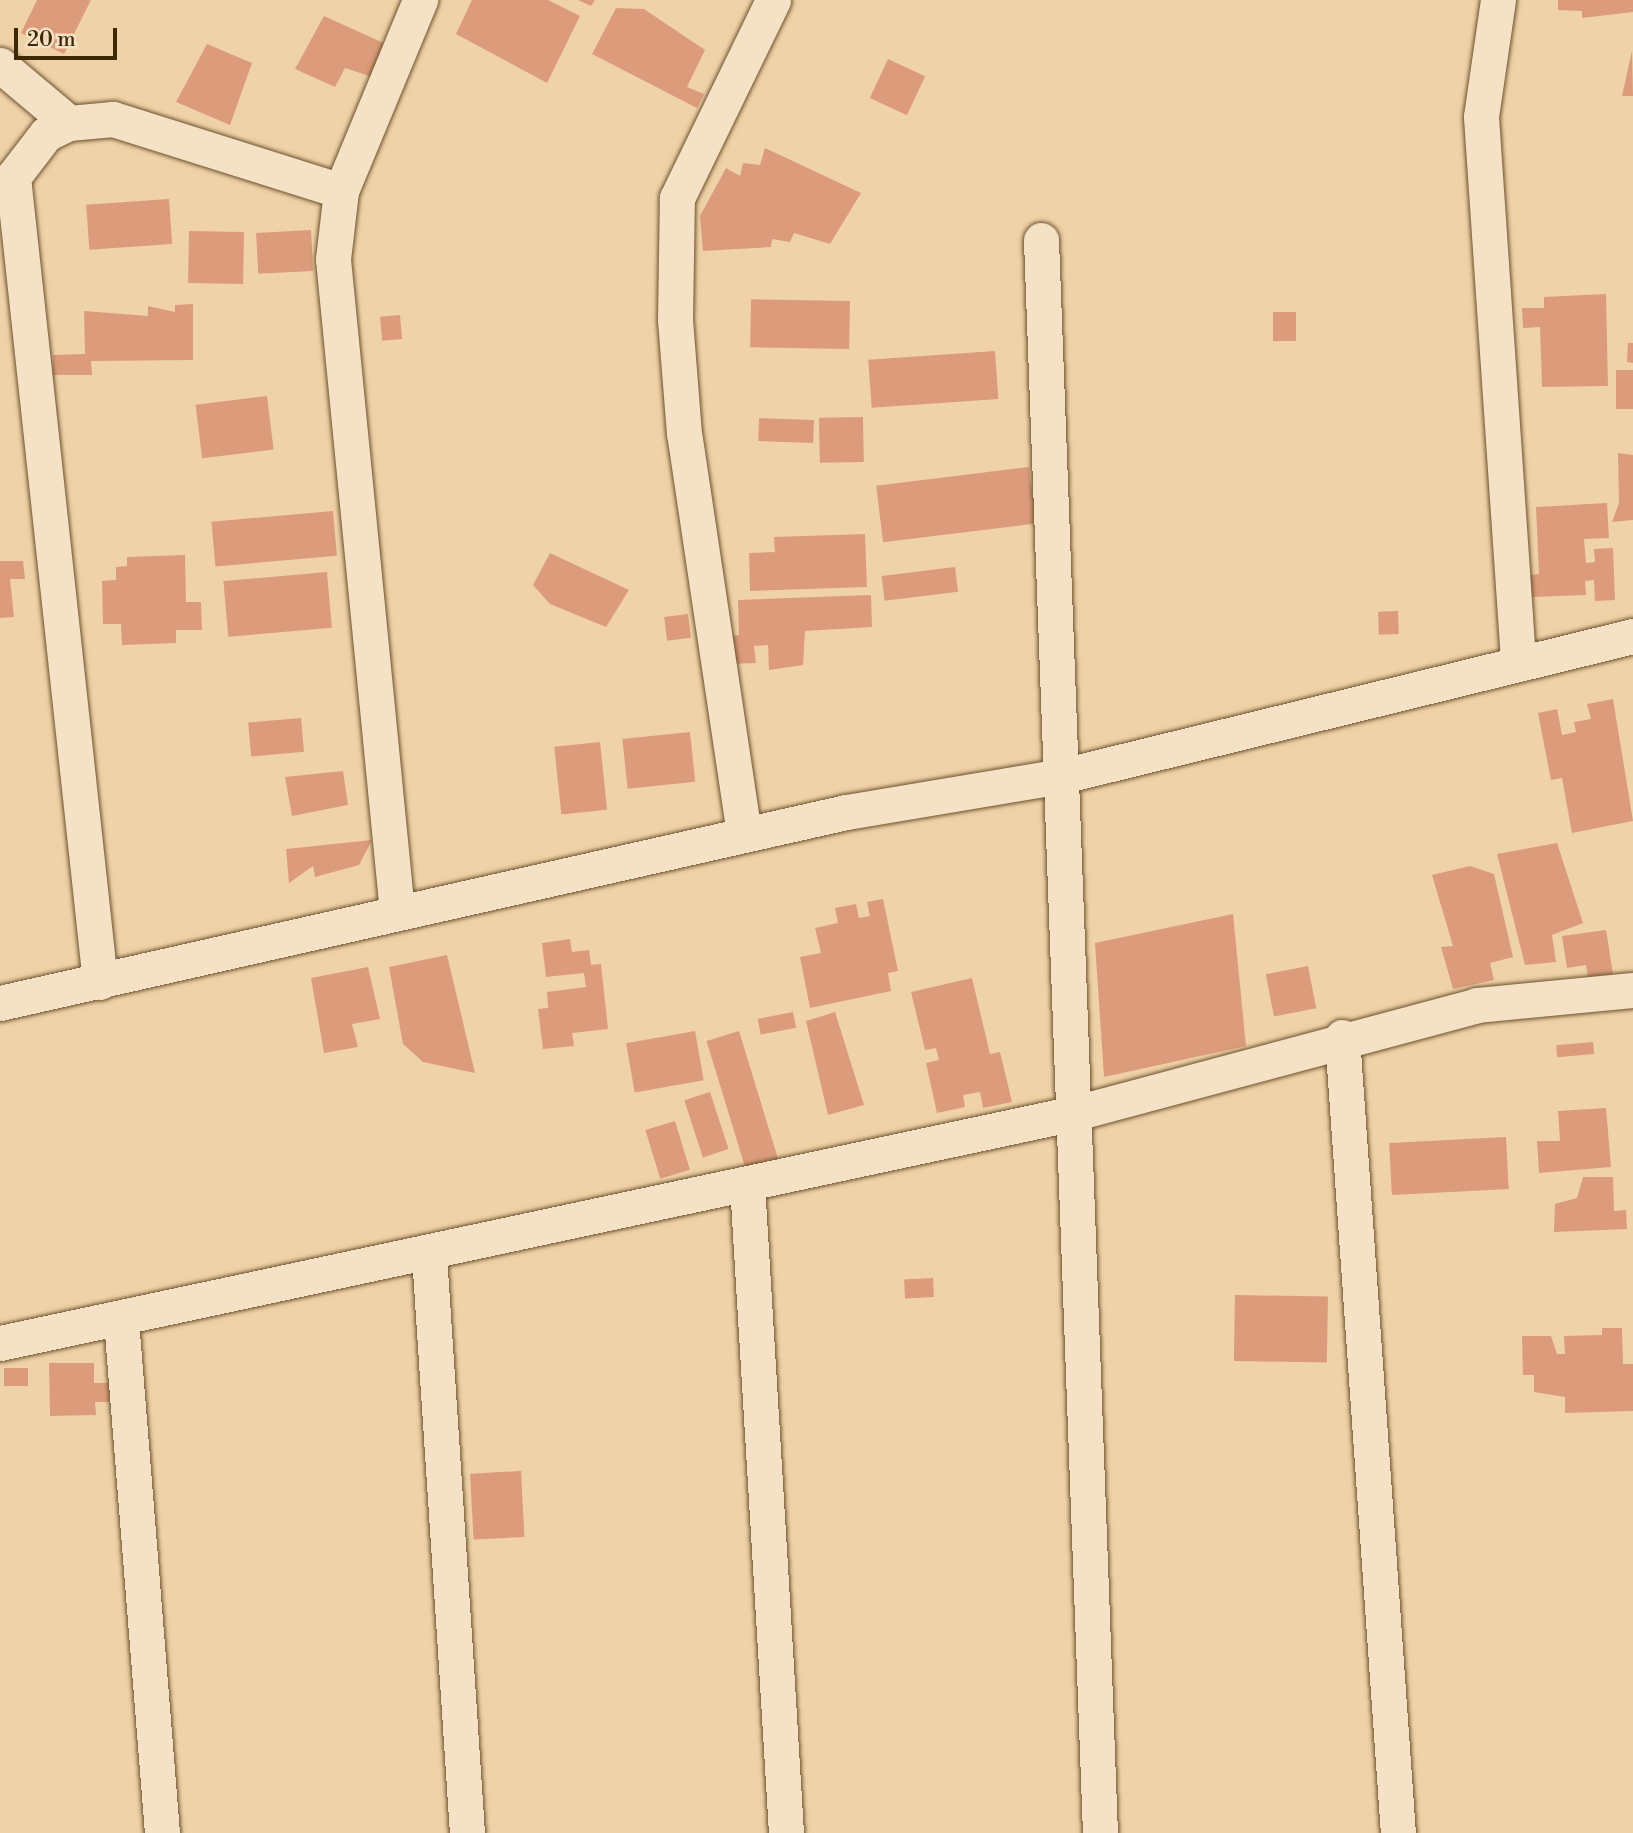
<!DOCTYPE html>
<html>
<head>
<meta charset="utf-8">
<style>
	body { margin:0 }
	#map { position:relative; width:1633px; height:1833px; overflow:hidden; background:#f0d2a8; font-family:"Libre Bodoni",serif }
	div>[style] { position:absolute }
	.building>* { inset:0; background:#dc9c7b; transform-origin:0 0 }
	.roads { filter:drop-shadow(0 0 2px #6b522d) drop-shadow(0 0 2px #6b522d) }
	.minor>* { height:35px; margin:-17.5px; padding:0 17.5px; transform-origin:17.5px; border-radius:17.5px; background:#f5e2c6 }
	span { translate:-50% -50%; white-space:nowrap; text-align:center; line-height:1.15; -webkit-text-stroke:5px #f5e2c6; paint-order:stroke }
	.scale { position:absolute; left:14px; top:28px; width:103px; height:32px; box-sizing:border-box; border:4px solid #3f2804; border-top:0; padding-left:9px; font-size:21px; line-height:24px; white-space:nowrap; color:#3f2804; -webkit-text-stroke:5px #f5e2c6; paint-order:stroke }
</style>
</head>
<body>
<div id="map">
	<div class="building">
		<div style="clip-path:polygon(37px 0,91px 0,64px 54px,21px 33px)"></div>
		<div style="clip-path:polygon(472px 0,548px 0,580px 16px,547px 83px,456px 34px)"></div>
		<div style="clip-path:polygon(578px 0,595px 0,591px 6px)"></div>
		<div style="clip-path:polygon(1558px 0,1633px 0,1633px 12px,1582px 18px,1582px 11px,1558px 10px)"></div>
		<div style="clip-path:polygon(616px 8px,644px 9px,705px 50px,687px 87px,704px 94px,697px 108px,592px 54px)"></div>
		<div style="clip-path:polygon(324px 16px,388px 45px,372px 77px,345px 68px,335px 87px,295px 69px)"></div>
		<div style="clip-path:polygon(207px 44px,252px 63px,230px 125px,176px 102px)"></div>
		<div style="clip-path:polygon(1632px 51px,1633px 96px,1622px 96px)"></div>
		<div style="left:888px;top:59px;width:41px;height:43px;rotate:25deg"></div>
		<div style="clip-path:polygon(765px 148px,861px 193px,830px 244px,794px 233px,790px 242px,772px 239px,771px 247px,703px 251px,700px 216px,726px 168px,740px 176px,743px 163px,760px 165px)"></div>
		<div style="left:169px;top:199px;width:45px;height:83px;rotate:86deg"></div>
		<div style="left:311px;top:230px;width:41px;height:55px;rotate:87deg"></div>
		<div style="left:189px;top:231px;width:55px;height:52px;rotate:1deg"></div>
		<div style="clip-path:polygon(1606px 294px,1608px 386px,1542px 387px,1540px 327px,1523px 328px,1522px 308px,1544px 308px,1544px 297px)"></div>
		<div style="left:850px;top:301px;width:48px;height:99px;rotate:91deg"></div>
		<div style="clip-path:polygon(193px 304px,193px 360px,91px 361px,92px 375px,53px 375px,53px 355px,85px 354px,84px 311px,148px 316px,148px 306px,175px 312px,175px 305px)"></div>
		<div style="left:1273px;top:312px;width:23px;height:29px"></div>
		<div style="left:400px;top:315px;width:24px;height:20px;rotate:85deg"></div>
		<div style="clip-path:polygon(1628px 343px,1633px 343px,1633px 363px,1627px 362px)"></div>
		<div style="left:995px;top:351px;width:48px;height:127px;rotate:86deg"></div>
		<div style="left:1616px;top:370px;width:17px;height:39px"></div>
		<div style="left:267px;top:396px;width:54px;height:72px;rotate:83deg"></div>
		<div style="left:863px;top:417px;width:45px;height:44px;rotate:89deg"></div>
		<div style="left:814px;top:420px;width:23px;height:55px;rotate:92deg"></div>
		<div style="clip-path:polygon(1618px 453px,1633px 455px,1633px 520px,1612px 522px,1619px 503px)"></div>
		<div style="left:1029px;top:467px;width:57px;height:154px;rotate:83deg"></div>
		<div style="clip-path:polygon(1607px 503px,1609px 538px,1584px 539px,1586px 563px,1595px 562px,1594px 549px,1613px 548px,1615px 600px,1595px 601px,1594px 580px,1585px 581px,1586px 595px,1531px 597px,1530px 575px,1539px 574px,1536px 507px)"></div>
		<div style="left:333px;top:511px;width:45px;height:122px;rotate:85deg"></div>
		<div style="clip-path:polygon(865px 534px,867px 587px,750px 591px,749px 553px,775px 552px,774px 537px)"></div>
		<div style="clip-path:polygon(550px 553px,629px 590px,606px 627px,550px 604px,533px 585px)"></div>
		<div style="clip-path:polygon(185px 555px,186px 602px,201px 602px,202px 630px,176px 630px,176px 643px,122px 645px,121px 624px,103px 624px,102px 581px,116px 580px,116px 567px,127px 566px,127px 557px)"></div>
		<div style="clip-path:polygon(0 561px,23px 561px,25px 579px,10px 579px,14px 617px,0 618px)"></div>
		<div style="left:955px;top:567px;width:25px;height:74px;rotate:83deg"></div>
		<div style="left:327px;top:572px;width:56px;height:104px;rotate:85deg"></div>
		<div style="clip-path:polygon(871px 595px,872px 627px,805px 631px,803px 665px,769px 670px,768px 645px,754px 646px,756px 663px,729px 664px,730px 636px,739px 635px,738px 600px)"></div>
		<div style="left:1398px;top:611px;width:23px;height:20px;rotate:88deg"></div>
		<div style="left:688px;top:614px;width:24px;height:24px;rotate:83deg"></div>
		<div style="clip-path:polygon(1613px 699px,1633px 821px,1572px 833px,1562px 778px,1551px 780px,1538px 713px,1557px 709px,1562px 735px,1576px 732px,1574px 722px,1591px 719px,1587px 704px)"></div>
		<div style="left:301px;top:718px;width:34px;height:53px;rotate:85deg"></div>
		<div style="left:690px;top:732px;width:50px;height:68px;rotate:84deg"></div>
		<div style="left:600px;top:742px;width:68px;height:46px;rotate:84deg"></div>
		<div style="clip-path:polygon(343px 771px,348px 805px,292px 816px,285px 777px)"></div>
		<div style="clip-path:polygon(372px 840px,359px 865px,315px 877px,313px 866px,289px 883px,286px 849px)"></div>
		<div style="clip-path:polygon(1557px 843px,1583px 923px,1552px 935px,1556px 962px,1525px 965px,1497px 854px)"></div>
		<div style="clip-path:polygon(1470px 866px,1494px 874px,1513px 957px,1490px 963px,1494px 980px,1453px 989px,1441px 947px,1453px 946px,1432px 875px)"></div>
		<div style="clip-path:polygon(883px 899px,898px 971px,888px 973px,891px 991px,810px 1008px,800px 957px,821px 953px,815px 928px,838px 923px,835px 908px,856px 904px,859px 918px,870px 916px,867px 902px)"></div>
		<div style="clip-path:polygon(1233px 914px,1246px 1046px,1104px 1077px,1095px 943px)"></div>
		<div style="clip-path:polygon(1606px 930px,1613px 974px,1588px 977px,1586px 965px,1567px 968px,1562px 936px)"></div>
		<div style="clip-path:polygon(570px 939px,572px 952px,589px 950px,591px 965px,601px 964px,608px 1029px,572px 1033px,574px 1046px,543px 1049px,538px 1009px,548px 1008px,547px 992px,586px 987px,584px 973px,546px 977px,542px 943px)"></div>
		<div style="clip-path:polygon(447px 955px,475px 1073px,423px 1062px,403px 1044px,389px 967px)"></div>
		<div style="left:1308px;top:966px;width:43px;height:43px;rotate:79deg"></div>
		<div style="clip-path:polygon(368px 967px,380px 1019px,352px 1024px,358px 1047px,324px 1053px,311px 978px)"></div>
		<div style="clip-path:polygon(972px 978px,990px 1054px,1000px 1052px,1012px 1102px,983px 1108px,980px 1092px,963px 1095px,965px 1107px,937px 1113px,926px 1063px,939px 1060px,936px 1048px,925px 1050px,911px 992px)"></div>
		<div style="left:793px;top:1012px;width:16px;height:36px;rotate:79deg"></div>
		<div style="clip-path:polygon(835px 1012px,864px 1105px,828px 1115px,806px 1021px)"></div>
		<div style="left:695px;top:1031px;width:50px;height:70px;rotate:80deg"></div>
		<div style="left:739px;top:1031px;width:134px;height:34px;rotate:73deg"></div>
		<div style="left:1593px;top:1042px;width:12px;height:37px;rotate:85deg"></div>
		<div style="left:710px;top:1092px;width:60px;height:27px;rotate:72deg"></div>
		<div style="clip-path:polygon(1606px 1108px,1611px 1167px,1539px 1173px,1537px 1141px,1560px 1141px,1558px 1111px)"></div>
		<div style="left:675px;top:1121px;width:51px;height:31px;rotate:73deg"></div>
		<div style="left:1506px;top:1137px;width:52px;height:117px;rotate:87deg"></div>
		<div style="clip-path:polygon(1583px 1177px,1613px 1177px,1614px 1211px,1626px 1210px,1627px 1229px,1554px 1232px,1555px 1204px,1577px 1198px)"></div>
		<div style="left:933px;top:1278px;width:19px;height:29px;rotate:87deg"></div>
		<div style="left:1235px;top:1295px;width:93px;height:66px;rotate:1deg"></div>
		<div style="clip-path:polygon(1602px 1328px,1622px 1328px,1623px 1364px,1633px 1364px,1633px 1411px,1565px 1413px,1565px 1397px,1534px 1392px,1534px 1375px,1523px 1375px,1522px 1336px,1551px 1336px,1557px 1354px,1565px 1354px,1564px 1336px,1602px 1335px)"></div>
		<div style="clip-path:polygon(49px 1363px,94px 1363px,94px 1383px,109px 1383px,110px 1402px,95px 1402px,96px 1415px,50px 1416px)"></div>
		<div style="left:28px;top:1368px;width:18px;height:24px;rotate:90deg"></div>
		<div style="left:521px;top:1471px;width:66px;height:51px;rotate:87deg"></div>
	</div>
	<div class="roads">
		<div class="minor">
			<div style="left:1498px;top:0;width:118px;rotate:98.3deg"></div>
			<div style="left:1481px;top:117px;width:544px;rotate:86.1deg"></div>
			<div style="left:0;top:65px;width:90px;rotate:40deg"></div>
			<div style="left:1041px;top:240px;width:1594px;rotate:87.88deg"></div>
			<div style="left:744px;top:834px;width:404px;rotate:-98.5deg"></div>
			<div style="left:684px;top:434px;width:114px;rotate:-94.5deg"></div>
			<div style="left:675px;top:320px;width:122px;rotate:-89.1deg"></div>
			<div style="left:677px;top:198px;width:220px;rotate:-64.1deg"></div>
			<div style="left:397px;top:912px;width:656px;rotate:-95.6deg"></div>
			<div style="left:333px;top:259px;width:68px;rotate:-83.3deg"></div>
			<div style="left:341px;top:191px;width:207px;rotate:-67.5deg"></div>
			<div style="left:100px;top:982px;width:810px;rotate:-96.17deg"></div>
			<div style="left:13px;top:177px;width:54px;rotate:-52.5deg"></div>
			<div style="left:46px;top:134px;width:25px;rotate:-26deg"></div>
			<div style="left:69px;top:123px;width:44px;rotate:-5.2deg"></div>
			<div style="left:113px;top:119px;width:239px;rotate:17.5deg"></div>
			<div style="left:0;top:1003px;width:867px;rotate:-12.72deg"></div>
			<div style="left:846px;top:812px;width:219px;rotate:-9.5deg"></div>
			<div style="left:1062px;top:776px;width:588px;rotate:-13.78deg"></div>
			<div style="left:1342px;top:1037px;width:798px;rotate:85.98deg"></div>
			<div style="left:747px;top:1184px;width:650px;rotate:86.56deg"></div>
			<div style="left:429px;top:1255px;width:579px;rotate:86.24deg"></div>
			<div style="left:121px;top:1320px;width:515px;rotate:85.43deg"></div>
			<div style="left:0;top:1343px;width:1099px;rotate:-12.08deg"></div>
			<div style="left:1075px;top:1113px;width:416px;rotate:-15deg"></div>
			<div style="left:1477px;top:1005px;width:157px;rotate:-5.5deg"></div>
		</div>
	</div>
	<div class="scale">20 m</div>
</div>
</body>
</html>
